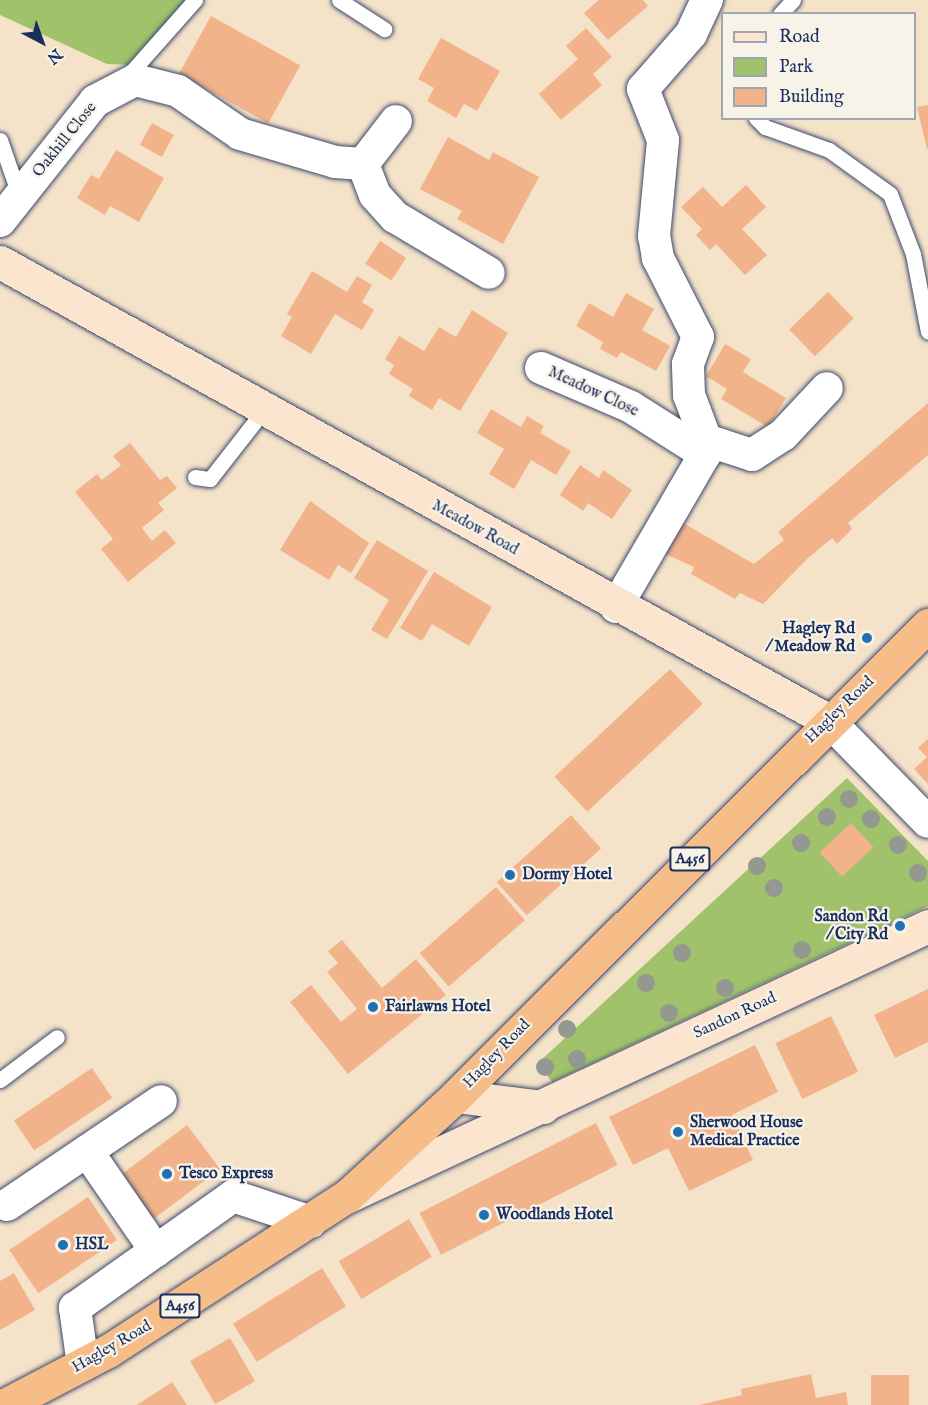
<!DOCTYPE html>
<html>
<head>
<meta charset="utf-8">
<style>
	body { margin:0 }
	#map { position:relative; width:928px; height:1405px; overflow:hidden; background:#f4e2c9; font-family:"IM FELL English",serif }
	div>[style] { position:absolute }
	.green>* { inset:0; background:#a0c26b }
	.building>* { inset:0; background:#f2b38b; transform-origin:0 0 }
	.roads { filter:drop-shadow(0 0 2px #3c4a6e) drop-shadow(0 0 2px #3c4a6e) }
	.lane>* { height:15px; margin:-7.5px; padding:0 7.5px; transform-origin:7.5px; border-radius:7.5px; background:#fff }
	.street>* { height:32px; margin:-16px; padding:0 16px; transform-origin:16px; border-radius:16px; background:#fff }
	.secondary>* { height:33px; margin:-16.5px; padding:0 16.5px; transform-origin:16.5px; border-radius:16.5px; background:#fce5cf }
	.highway>* { height:33px; margin:-16.5px; padding:0 16.5px; transform-origin:16.5px; border-radius:16.5px; background:#f7bd88 }
	.trees>* { width:18px; height:18px; margin:-9px; border-radius:50%; background:#939890 }
	.dots>* { width:16px; height:16px; translate:-50% -50%; box-sizing:border-box; border:3px solid #f7f3e8; border-radius:50% }
	span { translate:-50% -50%; white-space:nowrap; text-align:center; line-height:1.15; -webkit-text-stroke:4.5px #f7f3e8; paint-order:stroke }
	.shield-label span { padding:2px 4px; background:#f7f3e8; border:2px solid; border-radius:4px; -webkit-text-stroke-width:0 }
	.shield-label { font-size:15px; color:#1b2f5e; font-weight:700 }
	.street-label { font-size:16px; color:#1b2f5e }
	.poi-label { font-size:16px; color:#1b2f5e; font-weight:700 }
	.right { translate:-100% -50%; text-align:right }
	.left { translate:0 -50%; text-align:left }
	.legend { position:absolute; left:721px; top:12px; width:195px; height:108px; box-sizing:border-box; background:#f7f3e8; border:2px solid #9fa5b1; margin:0; padding:8px 10px; list-style:none; font-size:18px; color:#1b2f5e }
	.legend li { display:flex; align-items:center; gap:12px; height:30px }
	.legend b { width:30px; border:2px solid #9fa5b1 }
	.north { position:absolute; left:12px; top:12px; width:60px; height:60px; -webkit-text-stroke:4px #f7f3e8; paint-order:stroke; rotate:139deg; font-size:16px; font-weight:700; line-height:24px; text-align:center; color:#1b2f5e }
	.north::after { content:''; display:block; margin:auto; width:21px; height:27px; background:#1b2f5e; clip-path:polygon(50% 0,100% 100%,50% 72%,0 100%) }
</style>
</head>
<body>
<div id="map">
	<div class="green">
		<div style="clip-path:polygon(0 0,191px 0,135px 65px,107px 64px,0 15px)"></div>
		<div style="clip-path:polygon(847px 778px,928px 861px,928px 906px,552px 1082px,538px 1063px)"></div>
	</div>
	<div class="building">
		<div style="clip-path:polygon(599px 0,643px 0,648px 6px,608px 40px,584px 13px)"></div>
		<div style="left:211px;top:16px;width:102px;height:66px;rotate:29deg"></div>
		<div style="clip-path:polygon(586px 28px,612px 57px,593px 74px,602px 85px,561px 120px,539px 94px,578px 59px,566px 46px)"></div>
		<div style="clip-path:polygon(441px 38px,500px 71px,477px 111px,464px 104px,456px 118px,427px 101px,434px 88px,418px 79px)"></div>
		<div style="clip-path:polygon(928px 105px,928px 149px,927px 149px,917px 107px)"></div>
		<div style="left:152px;top:123px;width:25px;height:25px;rotate:29deg"></div>
		<div style="clip-path:polygon(448px 137px,489px 160px,493px 152px,539px 177px,503px 244px,457px 219px,462px 211px,420px 189px)"></div>
		<div style="clip-path:polygon(116px 150px,164px 178px,139px 222px,110px 206px,105px 215px,77px 198px,91px 175px,99px 179px)"></div>
		<div style="clip-path:polygon(746px 185px,766px 207px,742px 229px,767px 255px,745px 275px,716px 244px,710px 250px,696px 235px,702px 229px,681px 207px,703px 187px,722px 207px)"></div>
		<div style="left:380px;top:241px;width:31px;height:27px;rotate:33deg"></div>
		<div style="clip-path:polygon(312px 271px,347px 292px,357px 276px,372px 285px,362px 302px,374px 310px,362px 330px,335px 314px,311px 354px,281px 336px,292px 317px,287px 314px)"></div>
		<div style="left:828px;top:292px;width:37px;height:54px;rotate:46deg"></div>
		<div style="clip-path:polygon(626px 293px,654px 309px,642px 330px,670px 346px,656px 371px,621px 352px,617px 358px,600px 349px,603px 342px,576px 326px,589px 303px,613px 317px)"></div>
		<div style="clip-path:polygon(472px 310px,508px 333px,460px 411px,439px 398px,432px 410px,409px 396px,413px 389px,389px 374px,394px 365px,385px 359px,399px 336px,424px 351px,439px 327px,456px 337px)"></div>
		<div style="clip-path:polygon(725px 344px,751px 359px,743px 372px,786px 398px,768px 427px,721px 399px,727px 389px,706px 376px)"></div>
		<div style="clip-path:polygon(928px 403px,928px 455px,848px 523px,852px 529px,837px 544px,832px 538px,806px 560px,763px 604px,740px 593px,735px 599px,691px 574px,694px 567px,663px 553px,683px 523px,754px 564px,784px 540px,778px 532px)"></div>
		<div style="clip-path:polygon(491px 409px,521px 427px,527px 416px,544px 426px,540px 433px,571px 451px,556px 475px,531px 460px,514px 489px,489px 474px,504px 449px,477px 433px)"></div>
		<div style="clip-path:polygon(130px 443px,160px 480px,167px 476px,177px 488px,158px 503px,164px 510px,142px 528px,152px 541px,165px 530px,176px 543px,128px 582px,101px 549px,113px 539px,75px 492px,97px 474px,102px 480px,121px 465px,113px 456px)"></div>
		<div style="clip-path:polygon(580px 465px,599px 478px,603px 470px,632px 490px,612px 519px,588px 503px,583px 511px,560px 495px)"></div>
		<div style="clip-path:polygon(310px 501px,369px 543px,351px 573px,338px 565px,329px 580px,280px 550px)"></div>
		<div style="clip-path:polygon(377px 540px,428px 571px,387px 639px,371px 630px,389px 600px,354px 578px)"></div>
		<div style="clip-path:polygon(434px 572px,492px 607px,469px 646px,432px 624px,422px 641px,400px 628px)"></div>
		<div style="left:670px;top:669px;width:48px;height:158px;rotate:47deg"></div>
		<div style="clip-path:polygon(928px 739px,928px 784px,914px 769px,927px 757px,918px 748px)"></div>
		<div style="left:571px;top:815px;width:45px;height:100px;rotate:48deg"></div>
		<div style="left:851px;top:823px;width:33px;height:43px;rotate:47deg"></div>
		<div style="left:496px;top:887px;width:44px;height:101px;rotate:49deg"></div>
		<div style="clip-path:polygon(342px 940px,382px 988px,416px 959px,446px 995px,348px 1074px,290px 1002px,311px 985px,341px 1022px,357px 1009px,327px 972px,338px 963px,328px 951px)"></div>
		<div style="clip-path:polygon(928px 989px,928px 1042px,895px 1058px,874px 1015px)"></div>
		<div style="left:831px;top:1016px;width:62px;height:62px;rotate:64deg"></div>
		<div style="clip-path:polygon(755px 1045px,778px 1092px,732px 1115px,753px 1160px,689px 1191px,668px 1148px,633px 1165px,609px 1117px)"></div>
		<div style="left:92px;top:1068px;width:36px;height:94px;rotate:56deg"></div>
		<div style="left:596px;top:1123px;width:47px;height:198px;rotate:63deg"></div>
		<div style="left:187px;top:1125px;width:55px;height:90px;rotate:53deg"></div>
		<div style="left:88px;top:1197px;width:52px;height:95px;rotate:56deg"></div>
		<div style="left:409px;top:1219px;width:44px;height:82px;rotate:59deg"></div>
		<div style="left:322px;top:1268px;width:45px;height:105px;rotate:58deg"></div>
		<div style="clip-path:polygon(14px 1273px,35px 1310px,0 1330px,0 1281px)"></div>
		<div style="left:230px;top:1338px;width:50px;height:46px;rotate:60deg"></div>
		<div style="clip-path:polygon(811px 1374px,816px 1398px,846px 1392px,848px 1405px,699px 1405px,742px 1395px,741px 1389px)"></div>
		<div style="left:909px;top:1375px;width:30px;height:38px;rotate:90deg"></div>
		<div style="clip-path:polygon(172px 1382px,187px 1405px,137px 1405px)"></div>
	</div>
	<div class="roads">
		<div class="lane">
			<div style="left:339px;top:0;width:54px;rotate:32.8deg"></div>
			<div style="left:780px;top:14px;width:19px;rotate:-47deg"></div>
			<div style="left:125px;top:79px;width:106px;rotate:-48.5deg"></div>
			<div style="left:756px;top:118px;width:13px;rotate:45deg"></div>
			<div style="left:765px;top:127px;width:68px;rotate:19.8deg"></div>
			<div style="left:829px;top:150px;width:75px;rotate:35.8deg"></div>
			<div style="left:890px;top:194px;width:64px;rotate:69deg"></div>
			<div style="left:913px;top:254px;width:79px;rotate:79.1deg"></div>
			<div style="left:0;top:140px;width:58px;rotate:70.9deg"></div>
			<div style="left:195px;top:477px;width:15px;rotate:8deg"></div>
			<div style="left:210px;top:479px;width:88px;rotate:-52deg"></div>
			<div style="left:0;top:1080px;width:71px;rotate:-37deg"></div>
		</div>
		<div class="street">
			<div style="left:363px;top:164px;width:33px;rotate:69deg"></div>
			<div style="left:375px;top:195px;width:30px;rotate:48deg"></div>
			<div style="left:395px;top:217px;width:109px;rotate:30.8deg"></div>
			<div style="left:0;top:221px;width:153px;rotate:-51.6deg"></div>
			<div style="left:95px;top:101px;width:45px;rotate:-27.7deg"></div>
			<div style="left:135px;top:80px;width:44px;rotate:14.3deg"></div>
			<div style="left:178px;top:91px;width:75px;rotate:34.7deg"></div>
			<div style="left:240px;top:134px;width:99px;rotate:16.4deg"></div>
			<div style="left:335px;top:162px;width:28px;rotate:4deg"></div>
			<div style="left:363px;top:164px;width:54px;rotate:-52.5deg"></div>
			<div style="left:541px;top:368px;width:98px;rotate:23.4deg"></div>
			<div style="left:631px;top:407px;width:88px;rotate:32.4deg"></div>
			<div style="left:706px;top:440px;width:48px;rotate:18.1deg"></div>
			<div style="left:752px;top:455px;width:37px;rotate:-33deg"></div>
			<div style="left:783px;top:435px;width:64px;rotate:-46.9deg"></div>
			<div style="left:616px;top:607px;width:177px;rotate:-59.8deg"></div>
			<div style="left:705px;top:454px;width:14px;rotate:-86deg"></div>
			<div style="left:706px;top:440px;width:48px;rotate:-110.7deg"></div>
			<div style="left:689px;top:395px;width:31px;rotate:-92deg"></div>
			<div style="left:688px;top:364px;width:29px;rotate:-70deg"></div>
			<div style="left:698px;top:337px;width:89px;rotate:-116.9deg"></div>
			<div style="left:658px;top:258px;width:22px;rotate:-100deg"></div>
			<div style="left:654px;top:236px;width:96px;rotate:-84.6deg"></div>
			<div style="left:663px;top:140px;width:55px;rotate:-111.4deg"></div>
			<div style="left:643px;top:89px;width:73px;rotate:-48.9deg"></div>
			<div style="left:691px;top:34px;width:38px;rotate:-65deg"></div>
			<div style="left:829px;top:721px;width:141px;rotate:45.6deg"></div>
			<div style="left:7px;top:1205px;width:97px;rotate:-34deg"></div>
			<div style="left:156px;top:1251px;width:121px;rotate:-124.6deg"></div>
			<div style="left:87px;top:1151px;width:89px;rotate:-34deg"></div>
			<div style="left:83px;top:1365px;width:58px;rotate:-98deg"></div>
			<div style="left:75px;top:1308px;width:194px;rotate:-35.3deg"></div>
			<div style="left:233px;top:1196px;width:82px;rotate:18.4deg"></div>
		</div>
		<div class="secondary">
			<div style="left:0;top:262px;width:948px;rotate:28.97deg"></div>
			<div style="left:456px;top:1096px;width:88px;rotate:7.2deg"></div>
			<div style="left:348px;top:1196px;width:640px;rotate:-24.96deg"></div>
		</div>
		<div class="highway">
			<div style="left:5px;top:1405px;width:116px;rotate:-27.7deg"></div>
			<div style="left:108px;top:1351px;width:285px;rotate:-33deg"></div>
			<div style="left:347px;top:1196px;width:148px;rotate:-42.5deg"></div>
			<div style="left:456px;top:1096px;width:667px;rotate:-44.94deg"></div>
		</div>
	</div>
	<div class="trees">
		<div style="left:849px;top:799px"></div>
		<div style="left:827px;top:817px"></div>
		<div style="left:871px;top:819px"></div>
		<div style="left:801px;top:843px"></div>
		<div style="left:898px;top:845px"></div>
		<div style="left:757px;top:866px"></div>
		<div style="left:918px;top:873px"></div>
		<div style="left:774px;top:888px"></div>
		<div style="left:879px;top:915px"></div>
		<div style="left:802px;top:950px"></div>
		<div style="left:682px;top:953px"></div>
		<div style="left:646px;top:983px"></div>
		<div style="left:725px;top:988px"></div>
		<div style="left:669px;top:1013px"></div>
		<div style="left:567px;top:1029px"></div>
		<div style="left:577px;top:1059px"></div>
		<div style="left:545px;top:1067px"></div>
	</div>
	<div class="dots">
		<div style="left:867px;top:638px;background:#1f6fb2"></div>
		<div style="left:510px;top:875px;background:#1f6fb2"></div>
		<div style="left:900px;top:926px;background:#1f6fb2"></div>
		<div style="left:373px;top:1007px;background:#1f6fb2"></div>
		<div style="left:678px;top:1132px;background:#1f6fb2"></div>
		<div style="left:167px;top:1174px;background:#1f6fb2"></div>
		<div style="left:484px;top:1215px;background:#1f6fb2"></div>
		<div style="left:63px;top:1245px;background:#1f6fb2"></div>
	</div>
	<div class="shield-label">
		<span style="left:690px;top:859px">A456</span>
		<span style="left:180px;top:1306px">A456</span>
	</div>
	<div class="street-label">
		<span style="left:65px;top:140px;rotate:-51deg">Oakhill Close</span>
		<span style="left:593px;top:392px;rotate:25deg">Meadow Close</span>
		<span style="left:475px;top:528px;rotate:29deg">Meadow Road</span>
		<span style="left:840px;top:710px;rotate:-44deg">Hagley Road</span>
		<span style="left:735px;top:1016px;rotate:-25deg">Sandon Road</span>
		<span style="left:497px;top:1054px;rotate:-46deg">Hagley Road</span>
		<span style="left:112px;top:1347px;rotate:-30deg">Hagley Road</span>
	</div>
	<div class="poi-label">
		<span class="right" style="left:855px;top:638px">Hagley Rd<br>/ Meadow Rd</span>
		<span class="left" style="left:522px;top:875px">Dormy Hotel</span>
		<span class="right" style="left:888px;top:926px">Sandon Rd<br>/ City Rd</span>
		<span class="left" style="left:385px;top:1007px">Fairlawns Hotel</span>
		<span class="left" style="left:690px;top:1132px">Sherwood House<br>Medical Practice</span>
		<span class="left" style="left:179px;top:1174px">Tesco Express</span>
		<span class="left" style="left:496px;top:1215px">Woodlands Hotel</span>
		<span class="left" style="left:75px;top:1245px">HSL</span>
	</div>
	<ul class="legend">
	<li><b style="height:8px;background:#fce5cf"></b>Road</li>
	<li><b style="height:16px;background:#a0c26b"></b>Park</li>
	<li><b style="height:16px;background:#f2b38b"></b>Building</li>
	</ul>
	<div class="north">N</div>
</div>
</body>
</html>
